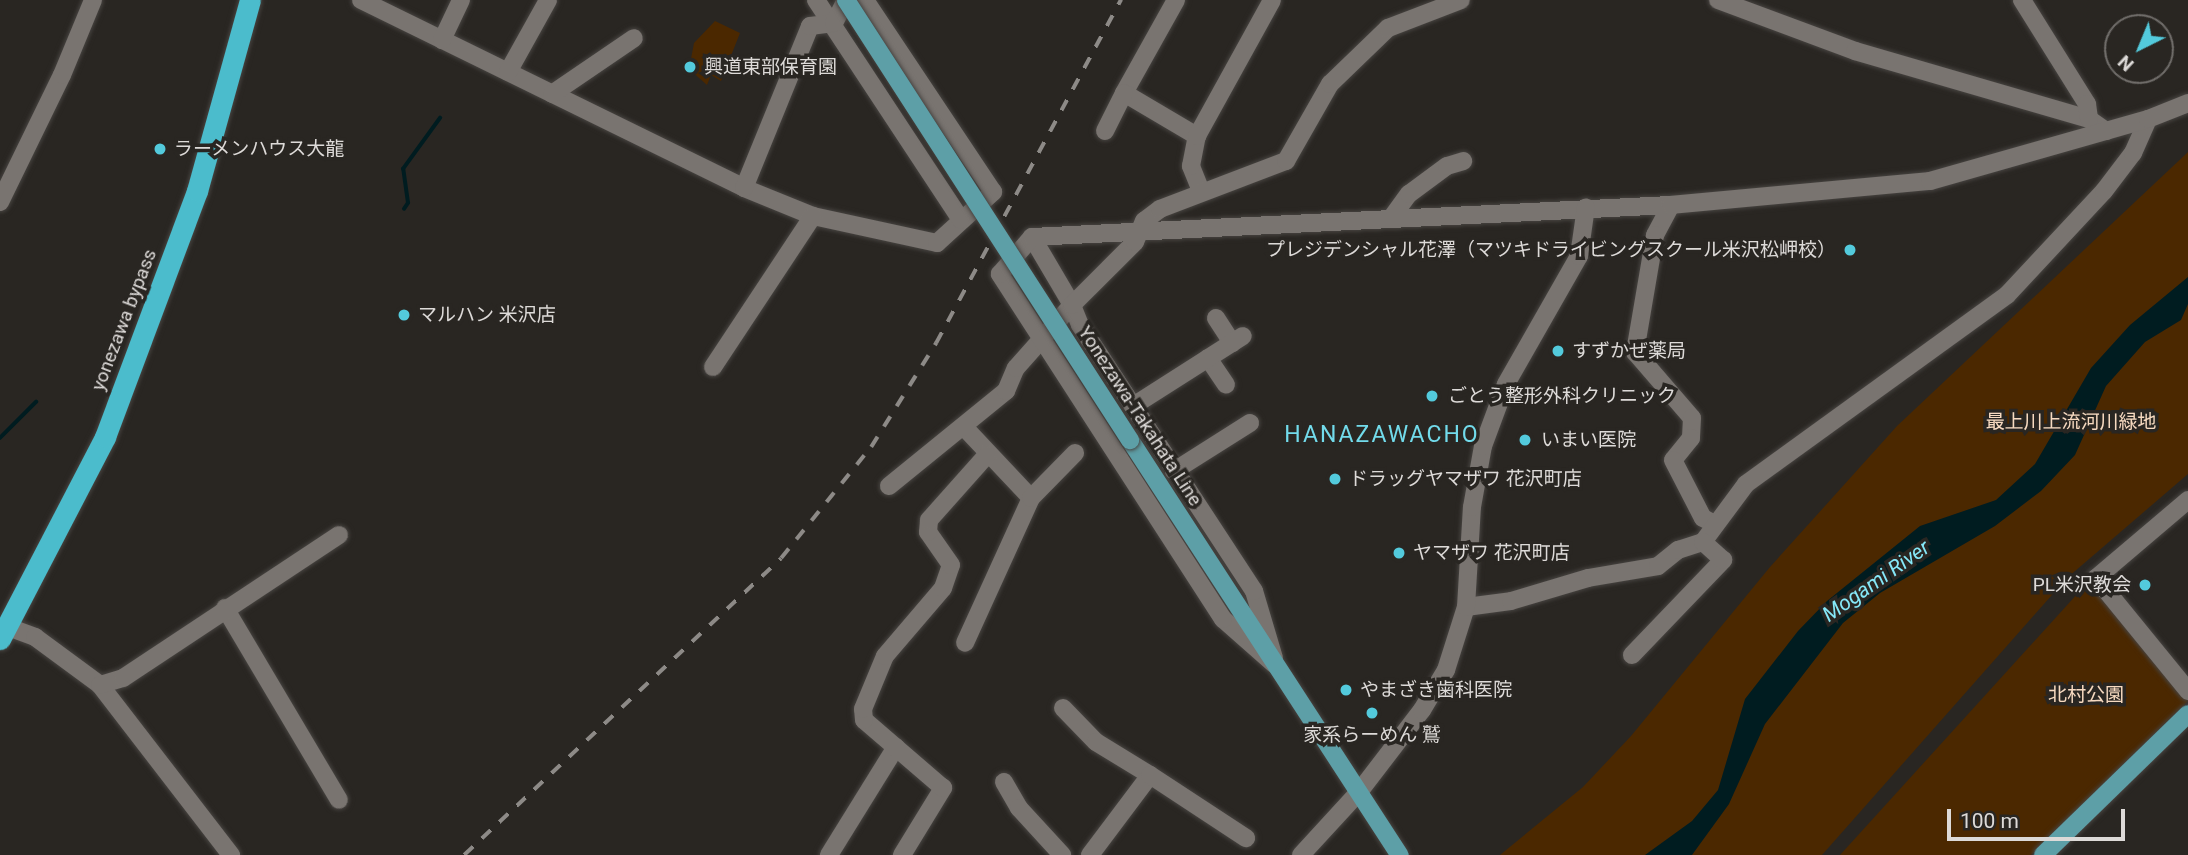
<!DOCTYPE html>
<html>
<head>
<meta charset="utf-8">
<style>
	body { margin:0 }
	#map { position:relative; width:2188px; height:855px; overflow:hidden; background:#292622; font-family:Roboto,"Noto Sans JP",sans-serif }
	div>[style] { position:absolute }
	.green>* { inset:0; background:#4b2800 }
	.water>* { inset:0; background:#001c20 }
	.stream>* { height:3.5px; margin:-1.75px; padding:0 1.75px; transform-origin:1.75px; border-radius:1.75px; background:#001c20 }
	.roads { filter:drop-shadow(0 0 2px #474441) drop-shadow(0 0 2px #474441) }
	.minor>* { height:18px; margin:-9px; padding:0 9px; transform-origin:9px; border-radius:9px; background:#797470 }
	.major>* { height:18px; margin:-9px; padding:0 9px; transform-origin:9px; border-radius:9px; background:#5d9fa7 }
	.highway>* { height:21px; margin:-10.5px; padding:0 10.5px; transform-origin:10.5px; border-radius:10.5px; background:#4bbccc }
	.rail>* { height:3.5px; margin-top:-1.75px; transform-origin:0; background:repeating-linear-gradient(90deg,#8d8a87 0 12px,transparent 0 24px) }
	.bridges { filter:drop-shadow(0 0 2px #474441) drop-shadow(0 0 2px #474441) }
	.major-bridge>* { height:18px; margin:-9px; padding:0 9px; transform-origin:9px; border-radius:9px; background:#5d9fa7 }
	.dots>* { width:19px; height:19px; translate:-50% -50%; box-sizing:border-box; border:4px solid #292622; border-radius:50% }
	span { translate:-50% -50%; white-space:nowrap; text-align:center; line-height:1.15; -webkit-text-stroke:7px #292622; paint-order:stroke }
	.poi-label { font-size:19px; color:#dddad8 }
	.left { translate:0 -50%; text-align:left }
	.right { translate:-100% -50%; text-align:right }
	.street-label { font-size:19px; color:#dddad8 }
	.park-label { font-size:19px; color:#f7dac0 }
	.water-label { font-size:21px; color:#86e8f8; font-style:italic }
	.quarter-label { font-size:23px; color:#72dbeb; letter-spacing:2px }
	.north { position:absolute; left:2104px; top:14px; width:70px; height:70px; box-sizing:border-box; background:#292622; border:2px solid #716e6b; border-radius:50%; rotate:223deg; font-size:19px; font-weight:700; line-height:28px; text-align:center; color:#dddad8 }
	.north::after { content:''; display:block; margin:auto; width:24px; height:32px; background:#53cadc; clip-path:polygon(50% 0,100% 100%,50% 72%,0 100%) }
	.scale { position:absolute; left:1947px; top:809px; width:178px; height:32px; box-sizing:border-box; border:4px solid #dddad8; border-top:0; padding-left:9px; font-size:21px; line-height:24px; white-space:nowrap; color:#dddad8; -webkit-text-stroke:5px #292622; paint-order:stroke }
</style>
</head>
<body>
<div id="map">
	<div class="green">
		<div style="clip-path:polygon(715px 21px,740px 33px,721px 81px,711px 75px,707px 85px,689px 69px,694px 43px)"></div>
		<div style="clip-path:polygon(2188px 152px,2188px 474px,2067px 578px,1822px 855px,1500px 855px,1583px 787px,1631px 736px,1770px 567px,1897px 426px)"></div>
		<div style="clip-path:polygon(2089px 581px,2188px 701px,2031px 855px,1840px 855px)"></div>
	</div>
	<div class="water">
		<div style="clip-path:polygon(2188px 277px,2188px 304px,2181px 320px,2145px 342px,2106px 386px,2075px 455px,2041px 491px,1995px 526px,1880px 593px,1843px 623px,1765px 724px,1729px 804px,1692px 855px,1645px 855px,1692px 821px,1718px 790px,1745px 699px,1798px 631px,1827px 601px,1920px 526px,1996px 500px,2035px 464px,2091px 368px,2130px 325px)"></div>
	</div>
	<div class="stream">
		<div style="left:404px;top:209px;width:7px;rotate:-56deg"></div>
		<div style="left:408px;top:203px;width:34px;rotate:-98deg"></div>
		<div style="left:403px;top:169px;width:63px;rotate:-54deg"></div>
		<div style="left:0;top:438px;width:51px;rotate:-45deg"></div>
	</div>
	<div class="roads">
		<div class="minor">
			<div style="left:361px;top:0;width:427px;rotate:26.1deg"></div>
			<div style="left:744px;top:188px;width:74px;rotate:22.1deg"></div>
			<div style="left:813px;top:216px;width:127px;rotate:12.3deg"></div>
			<div style="left:937px;top:243px;width:76px;rotate:-42.3deg"></div>
			<div style="left:993px;top:192px;width:231px;rotate:-123.7deg"></div>
			<div style="left:816px;top:0;width:263px;rotate:56.6deg"></div>
			<div style="left:1176px;top:0;width:107px;rotate:119.2deg"></div>
			<div style="left:1124px;top:93px;width:85px;rotate:30.5deg"></div>
			<div style="left:1718px;top:0;width:146px;rotate:20.4deg"></div>
			<div style="left:1855px;top:51px;width:244px;rotate:16.2deg"></div>
			<div style="left:2089px;top:119px;width:21px;rotate:35deg"></div>
			<div style="left:2022px;top:0;width:123px;rotate:58deg"></div>
			<div style="left:2087px;top:104px;width:15px;rotate:82deg"></div>
			<div style="left:442px;top:40px;width:44px;rotate:-64.6deg"></div>
			<div style="left:508px;top:72px;width:82px;rotate:-60.9deg"></div>
			<div style="left:552px;top:94px;width:99px;rotate:-34.3deg"></div>
			<div style="left:1105px;top:131px;width:42px;rotate:-63.4deg"></div>
			<div style="left:744px;top:188px;width:175px;rotate:-67.8deg"></div>
			<div style="left:810px;top:26px;width:24px;rotate:-7deg"></div>
			<div style="left:834px;top:23px;width:26px;rotate:-62deg"></div>
			<div style="left:1201px;top:191px;width:27px;rotate:-112deg"></div>
			<div style="left:1191px;top:166px;width:31px;rotate:-79deg"></div>
			<div style="left:1197px;top:136px;width:155px;rotate:-61.1deg"></div>
			<div style="left:0;top:202px;width:141px;rotate:-64deg"></div>
			<div style="left:62px;top:75px;width:81px;rotate:-67.5deg"></div>
			<div style="left:1671px;top:205px;width:34px;rotate:118deg"></div>
			<div style="left:1655px;top:235px;width:119px;rotate:99.7deg"></div>
			<div style="left:1635px;top:352px;width:87px;rotate:49.2deg"></div>
			<div style="left:1692px;top:418px;width:20px;rotate:93deg"></div>
			<div style="left:1691px;top:438px;width:28px;rotate:129deg"></div>
			<div style="left:1673px;top:460px;width:65px;rotate:62.7deg"></div>
			<div style="left:1703px;top:518px;width:11px;rotate:27deg"></div>
			<div style="left:1392px;top:217px;width:29px;rotate:-54deg"></div>
			<div style="left:1409px;top:194px;width:47px;rotate:-36.4deg"></div>
			<div style="left:1447px;top:166px;width:17px;rotate:-17deg"></div>
			<div style="left:1216px;top:318px;width:30px;rotate:57deg"></div>
			<div style="left:1208px;top:358px;width:32px;rotate:56deg"></div>
			<div style="left:713px;top:367px;width:181px;rotate:-56.5deg"></div>
			<div style="left:1133px;top:406px;width:130px;rotate:-32.5deg"></div>
			<div style="left:965px;top:428px;width:96px;rotate:46.7deg"></div>
			<div style="left:1031px;top:498px;width:159px;rotate:114.5deg"></div>
			<div style="left:1174px;top:471px;width:90px;rotate:-32.3deg"></div>
			<div style="left:889px;top:486px;width:151px;rotate:-39.1deg"></div>
			<div style="left:1006px;top:391px;width:25px;rotate:-67deg"></div>
			<div style="left:1016px;top:368px;width:84px;rotate:-48.4deg"></div>
			<div style="left:1072px;top:305px;width:79px;rotate:-120.5deg"></div>
			<div style="left:1031px;top:498px;width:63px;rotate:-45.6deg"></div>
			<div style="left:2188px;top:500px;width:121px;rotate:139.7deg"></div>
			<div style="left:2096px;top:578px;width:146px;rotate:50.8deg"></div>
			<div style="left:1466px;top:607px;width:45px;rotate:-7.6deg"></div>
			<div style="left:1511px;top:601px;width:80px;rotate:-16.6deg"></div>
			<div style="left:1588px;top:578px;width:71px;rotate:-9.7deg"></div>
			<div style="left:1658px;top:566px;width:26px;rotate:-39deg"></div>
			<div style="left:1678px;top:550px;width:26px;rotate:-18deg"></div>
			<div style="left:1703px;top:542px;width:72px;rotate:-53.4deg"></div>
			<div style="left:1746px;top:484px;width:322px;rotate:-35.9deg"></div>
			<div style="left:2007px;top:295px;width:142px;rotate:-47deg"></div>
			<div style="left:2104px;top:191px;width:48px;rotate:-52.7deg"></div>
			<div style="left:2133px;top:153px;width:37px;rotate:-66deg"></div>
			<div style="left:225px;top:608px;width:223px;rotate:59.3deg"></div>
			<div style="left:8px;top:627px;width:29px;rotate:20deg"></div>
			<div style="left:35px;top:637px;width:81px;rotate:36.4deg"></div>
			<div style="left:100px;top:685px;width:215px;rotate:52.4deg"></div>
			<div style="left:1632px;top:655px;width:132px;rotate:-46.2deg"></div>
			<div style="left:1723px;top:560px;width:27px;rotate:-138deg"></div>
			<div style="left:1274px;top:658px;width:70px;rotate:-106.6deg"></div>
			<div style="left:1254px;top:591px;width:318px;rotate:-123.2deg"></div>
			<div style="left:1080px;top:325px;width:22px;rotate:-112deg"></div>
			<div style="left:1072px;top:305px;width:89px;rotate:-45deg"></div>
			<div style="left:1135px;top:242px;width:23px;rotate:-67deg"></div>
			<div style="left:1144px;top:221px;width:20px;rotate:-37deg"></div>
			<div style="left:1160px;top:209px;width:135px;rotate:-20.9deg"></div>
			<div style="left:1286px;top:161px;width:89px;rotate:-60.3deg"></div>
			<div style="left:1330px;top:84px;width:81px;rotate:-44deg"></div>
			<div style="left:1388px;top:28px;width:78px;rotate:-21deg"></div>
			<div style="left:1274px;top:664px;width:68px;rotate:-138.6deg"></div>
			<div style="left:1223px;top:619px;width:411px;rotate:-122.9deg"></div>
			<div style="left:1000px;top:274px;width:49px;rotate:-49.1deg"></div>
			<div style="left:1032px;top:237px;width:640px;rotate:-2.87deg"></div>
			<div style="left:1671px;top:205px;width:260px;rotate:-5.3deg"></div>
			<div style="left:1930px;top:181px;width:227px;rotate:-15.9deg"></div>
			<div style="left:2148px;top:119px;width:43px;rotate:-21.8deg"></div>
			<div style="left:100px;top:685px;width:24px;rotate:-17deg"></div>
			<div style="left:123px;top:678px;width:259px;rotate:-33.5deg"></div>
			<div style="left:1063px;top:708px;width:47px;rotate:45.9deg"></div>
			<div style="left:1096px;top:742px;width:63px;rotate:31.4deg"></div>
			<div style="left:1004px;top:782px;width:30px;rotate:60deg"></div>
			<div style="left:1019px;top:808px;width:64px;rotate:47.5deg"></div>
			<div style="left:829px;top:855px;width:127px;rotate:-58.2deg"></div>
			<div style="left:902px;top:855px;width:79px;rotate:-58.5deg"></div>
			<div style="left:943px;top:788px;width:104px;rotate:-139.3deg"></div>
			<div style="left:864px;top:720px;width:11px;rotate:-95deg"></div>
			<div style="left:863px;top:709px;width:57px;rotate:-67.5deg"></div>
			<div style="left:885px;top:656px;width:89px;rotate:-49.5deg"></div>
			<div style="left:943px;top:588px;width:24px;rotate:-71deg"></div>
			<div style="left:951px;top:565px;width:40px;rotate:-124.9deg"></div>
			<div style="left:928px;top:532px;width:12px;rotate:-85deg"></div>
			<div style="left:929px;top:520px;width:87px;rotate:-48.3deg"></div>
			<div style="left:1090px;top:855px;width:100px;rotate:-53.1deg"></div>
			<div style="left:1150px;top:775px;width:115px;rotate:33.3deg"></div>
			<div style="left:1301px;top:855px;width:86px;rotate:-47.4deg"></div>
			<div style="left:1359px;top:792px;width:103px;rotate:-52.5deg"></div>
			<div style="left:1422px;top:710px;width:47px;rotate:-59deg"></div>
			<div style="left:1446px;top:670px;width:66px;rotate:-72.4deg"></div>
			<div style="left:1466px;top:607px;width:100px;rotate:-86.6deg"></div>
			<div style="left:1472px;top:507px;width:62px;rotate:-79.8deg"></div>
			<div style="left:1483px;top:446px;width:66px;rotate:-69.6deg"></div>
			<div style="left:1506px;top:384px;width:147px;rotate:-60.3deg"></div>
			<div style="left:1579px;top:256px;width:49px;rotate:-81.9deg"></div>
		</div>
		<div class="major">
			<div style="left:1130px;top:440px;width:495px;rotate:57deg"></div>
			<div style="left:2043px;top:855px;width:202px;rotate:-44.2deg"></div>
		</div>
		<div class="highway">
			<div style="left:0;top:639px;width:228px;rotate:-62.5deg"></div>
			<div style="left:105px;top:437px;width:263px;rotate:-69.5deg"></div>
			<div style="left:197px;top:191px;width:198px;rotate:-74.5deg"></div>
		</div>
	</div>
	<div class="rail">
		<div style="left:464px;top:855px;width:434px;rotate:-43.1deg"></div>
		<div style="left:781px;top:558px;width:143px;rotate:-51deg"></div>
		<div style="left:871px;top:447px;width:123px;rotate:-58deg"></div>
		<div style="left:936px;top:343px;width:390px;rotate:-61.7deg"></div>
	</div>
	<div class="bridges">
		<div class="major-bridge">
			<div style="left:846px;top:0;width:524px;rotate:57.16deg"></div>
		</div>
	</div>
	<div class="dots">
		<div style="left:690px;top:67px;background:#53cadc"></div>
		<div style="left:160px;top:149px;background:#53cadc"></div>
		<div style="left:1850px;top:250px;background:#53cadc"></div>
		<div style="left:404px;top:315px;background:#53cadc"></div>
		<div style="left:1558px;top:351px;background:#53cadc"></div>
		<div style="left:1432px;top:396px;background:#53cadc"></div>
		<div style="left:1525px;top:440px;background:#53cadc"></div>
		<div style="left:1335px;top:479px;background:#53cadc"></div>
		<div style="left:1399px;top:553px;background:#53cadc"></div>
		<div style="left:2145px;top:585px;background:#53cadc"></div>
		<div style="left:1346px;top:690px;background:#53cadc"></div>
		<div style="left:1372px;top:713px;background:#53cadc"></div>
	</div>
	<div class="poi-label">
		<span class="left" style="left:704px;top:67px">興道東部保育園</span>
		<span class="left" style="left:174px;top:149px">ラーメンハウス大龍</span>
		<span class="right" style="left:1836px;top:250px">プレジデンシャル花澤（マツキドライビングスクール米沢松岬校）</span>
		<span class="left" style="left:418px;top:315px">マルハン 米沢店</span>
		<span class="left" style="left:1572px;top:351px">すずかぜ薬局</span>
		<span class="left" style="left:1448px;top:396px">ごとう整形外科クリニック</span>
		<span class="left" style="left:1541px;top:440px">いまい医院</span>
		<span class="left" style="left:1349px;top:479px">ドラッグヤマザワ 花沢町店</span>
		<span class="left" style="left:1413px;top:553px">ヤマザワ 花沢町店</span>
		<span class="right" style="left:2131px;top:585px">PL米沢教会</span>
		<span class="left" style="left:1360px;top:690px">やまざき歯科医院</span>
		<span style="left:1372px;top:735px">家系らーめん 鷲</span>
	</div>
	<div class="street-label">
		<span style="left:124px;top:320px;rotate:-69deg">yonezawa bypass</span>
		<span style="left:1140px;top:416px;rotate:57deg">Yonezawa-Takahata Line</span>
	</div>
	<div class="park-label">
		<span style="left:2071px;top:422px">最上川上流河川緑地</span>
		<span style="left:2086px;top:695px">北村公園</span>
	</div>
	<div class="water-label">
		<span style="left:1876px;top:581px;rotate:-35deg">Mogami River</span>
	</div>
	<div class="quarter-label">
		<span style="left:1382px;top:435px">HANAZAWACHO</span>
	</div>
	<div class="north">N</div>
	<div class="scale">100 m</div>
</div>
</body>
</html>
